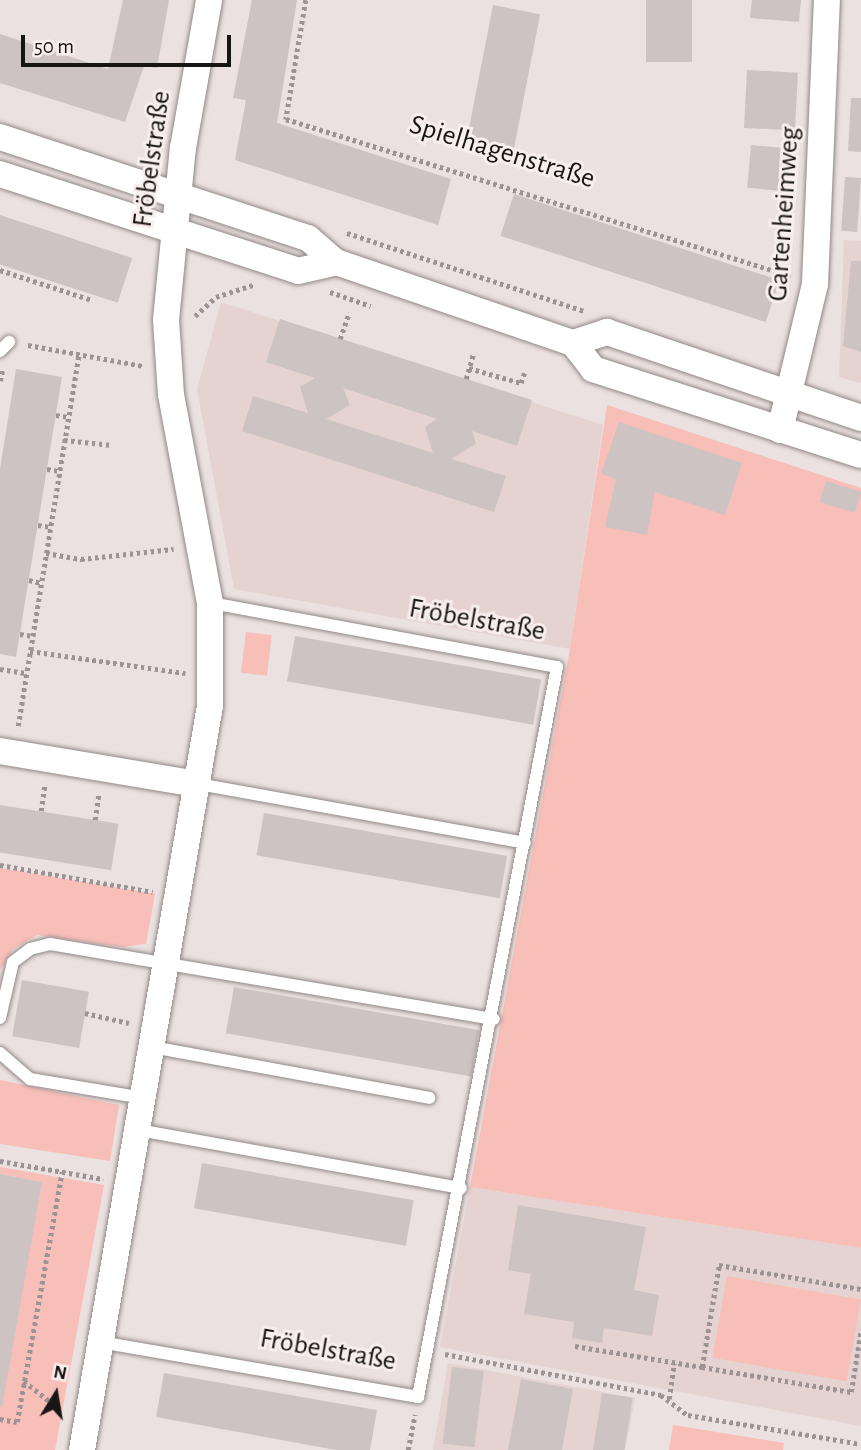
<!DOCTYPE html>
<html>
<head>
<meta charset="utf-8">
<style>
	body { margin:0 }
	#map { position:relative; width:861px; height:1450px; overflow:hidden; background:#ebe1e0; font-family:"Alegreya Sans",sans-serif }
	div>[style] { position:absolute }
	.built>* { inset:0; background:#e5d3d1 }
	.green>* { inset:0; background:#f8beb8; transform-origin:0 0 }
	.building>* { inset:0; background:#ccc3c2; transform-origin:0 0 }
	.path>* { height:4.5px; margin-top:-2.25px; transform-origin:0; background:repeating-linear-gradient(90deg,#9c9494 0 3.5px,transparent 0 7px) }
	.roads { filter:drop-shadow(0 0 2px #918887) drop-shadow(0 0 2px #918887) }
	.lane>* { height:12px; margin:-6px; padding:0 6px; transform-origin:6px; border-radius:6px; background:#fff }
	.street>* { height:26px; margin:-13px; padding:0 13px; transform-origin:13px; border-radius:13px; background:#fff }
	span { translate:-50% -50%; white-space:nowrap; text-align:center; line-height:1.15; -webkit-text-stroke:6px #f8eeed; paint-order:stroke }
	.street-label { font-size:28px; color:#181515 }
	.north { position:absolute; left:21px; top:1359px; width:70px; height:70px; -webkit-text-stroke:5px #f8eeed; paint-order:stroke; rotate:11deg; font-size:19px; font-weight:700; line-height:28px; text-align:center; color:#181515 }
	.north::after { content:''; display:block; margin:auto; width:24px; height:32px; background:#181515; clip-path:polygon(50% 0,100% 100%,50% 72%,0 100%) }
	.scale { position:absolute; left:21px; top:35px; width:210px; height:32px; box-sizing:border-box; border:4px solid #181515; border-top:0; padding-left:9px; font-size:21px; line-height:24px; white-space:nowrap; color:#181515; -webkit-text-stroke:5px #f8eeed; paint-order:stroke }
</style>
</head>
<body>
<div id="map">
	<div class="built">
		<div style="clip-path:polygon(844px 240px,861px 241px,861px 383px,839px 377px)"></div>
		<div style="clip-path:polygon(221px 302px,603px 425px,570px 649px,234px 589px,197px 389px)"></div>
		<div style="clip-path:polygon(470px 1187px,861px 1248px,861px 1426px,440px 1347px)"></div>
		<div style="clip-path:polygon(448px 1363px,635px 1398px,625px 1450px,433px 1450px)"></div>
	</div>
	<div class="green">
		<div style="clip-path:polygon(607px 405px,861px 488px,861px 1248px,470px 1187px,570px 649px)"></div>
		<div style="left:246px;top:632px;width:26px;height:41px;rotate:7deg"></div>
		<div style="clip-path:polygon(0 868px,155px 894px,146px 944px,122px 947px,37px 935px,13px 949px,0 970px)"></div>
		<div style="clip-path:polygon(0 1080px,119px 1105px,110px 1161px,0 1144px)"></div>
		<div style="clip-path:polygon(0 1167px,104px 1185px,55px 1450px,0 1450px,0 1406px,42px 1182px,0 1174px)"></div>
		<div style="left:727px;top:1276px;width:136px;height:83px;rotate:10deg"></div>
		<div style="clip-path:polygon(673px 1425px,784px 1443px,783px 1450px,669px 1450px)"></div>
	</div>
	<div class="building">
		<div style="clip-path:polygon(123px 0,169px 0,157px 68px,144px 66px,125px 122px,0 83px,0 34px,108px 69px)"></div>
		<div style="clip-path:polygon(252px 0,297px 0,277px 123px,451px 179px,438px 225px,235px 160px,246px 100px,233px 98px)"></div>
		<div style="left:646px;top:0;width:46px;height:62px"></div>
		<div style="clip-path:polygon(752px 0,801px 0,799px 22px,750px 18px)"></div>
		<div style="left:493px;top:5px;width:48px;height:144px;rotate:11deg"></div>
		<div style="left:747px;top:70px;width:51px;height:58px;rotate:3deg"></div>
		<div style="clip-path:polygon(851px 98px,861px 98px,861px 152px,848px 151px)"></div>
		<div style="left:751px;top:145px;width:42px;height:43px;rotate:5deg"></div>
		<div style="left:845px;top:177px;width:16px;height:54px;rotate:4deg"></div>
		<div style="left:514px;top:194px;width:279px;height:44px;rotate:18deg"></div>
		<div style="left:0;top:215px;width:139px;height:47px;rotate:18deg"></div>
		<div style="clip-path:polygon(851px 261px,861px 261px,861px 352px,843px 346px)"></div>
		<div style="clip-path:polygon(evenodd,280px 319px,532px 400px,517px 446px,472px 431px,476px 444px,451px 459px,506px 476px,494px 512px,242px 431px,253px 396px,308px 413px,300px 387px,315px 378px,266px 362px,280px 319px,343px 388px,437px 419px,425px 427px,433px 453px,326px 419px,350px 405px,343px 388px)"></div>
		<div style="clip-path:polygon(16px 369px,62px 377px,16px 657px,0 654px,0 469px)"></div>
		<div style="clip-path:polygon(619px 422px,742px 463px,725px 515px,655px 492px,647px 535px,605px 527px,616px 479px,601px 474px)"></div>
		<div style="left:826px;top:481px;width:37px;height:22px;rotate:17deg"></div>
		<div style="left:295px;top:636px;width:250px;height:46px;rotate:10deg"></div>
		<div style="left:0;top:805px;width:120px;height:47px;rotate:9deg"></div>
		<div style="left:264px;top:813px;width:247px;height:43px;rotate:10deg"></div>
		<div style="left:22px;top:980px;width:68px;height:57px;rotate:10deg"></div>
		<div style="left:234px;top:987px;width:249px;height:47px;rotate:10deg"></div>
		<div style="left:202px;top:1163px;width:215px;height:46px;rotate:10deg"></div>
		<div style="clip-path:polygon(0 1174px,42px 1182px,2px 1407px,0 1406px)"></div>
		<div style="clip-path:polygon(518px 1205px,646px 1227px,634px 1290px,659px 1295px,652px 1336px,604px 1328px,602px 1343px,572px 1338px,574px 1322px,524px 1314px,531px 1274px,508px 1270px)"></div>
		<div style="left:452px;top:1367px;width:32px;height:77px;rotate:7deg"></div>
		<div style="clip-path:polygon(164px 1373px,377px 1410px,370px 1450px,336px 1450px,156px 1417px)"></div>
		<div style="clip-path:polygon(521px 1379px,573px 1389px,562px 1450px,508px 1450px)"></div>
		<div style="left:602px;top:1393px;width:31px;height:58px;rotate:9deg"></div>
	</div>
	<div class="path">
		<div style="left:306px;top:0;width:121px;rotate:99.5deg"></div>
		<div style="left:286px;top:119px;width:529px;rotate:17.27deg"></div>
		<div style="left:347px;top:233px;width:250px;rotate:18.2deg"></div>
		<div style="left:0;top:270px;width:97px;rotate:18.1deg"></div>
		<div style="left:330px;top:292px;width:43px;rotate:18.9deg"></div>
		<div style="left:195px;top:316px;width:28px;rotate:-42deg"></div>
		<div style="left:216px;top:297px;width:39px;rotate:-18deg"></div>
		<div style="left:340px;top:339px;width:28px;rotate:-71deg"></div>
		<div style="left:28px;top:345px;width:118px;rotate:10.3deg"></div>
		<div style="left:469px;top:368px;width:54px;rotate:16.1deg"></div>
		<div style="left:521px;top:383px;width:13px;rotate:-72deg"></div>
		<div style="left:466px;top:379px;width:26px;rotate:-74deg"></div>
		<div style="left:0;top:381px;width:13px;rotate:-77deg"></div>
		<div style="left:56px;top:415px;width:12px;rotate:9deg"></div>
		<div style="left:64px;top:440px;width:48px;rotate:5.9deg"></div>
		<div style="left:47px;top:469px;width:12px;rotate:9deg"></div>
		<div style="left:38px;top:525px;width:12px;rotate:9deg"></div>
		<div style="left:46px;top:553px;width:36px;rotate:10deg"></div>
		<div style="left:81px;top:559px;width:93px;rotate:-6.2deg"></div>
		<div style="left:29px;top:580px;width:12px;rotate:14deg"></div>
		<div style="left:20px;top:634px;width:12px;rotate:9deg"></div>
		<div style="left:30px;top:651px;width:157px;rotate:8.1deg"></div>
		<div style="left:0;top:669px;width:26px;rotate:9deg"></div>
		<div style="left:18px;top:726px;width:377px;rotate:-80.7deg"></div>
		<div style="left:41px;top:811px;width:27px;rotate:-82deg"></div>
		<div style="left:95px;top:820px;width:27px;rotate:-82deg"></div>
		<div style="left:0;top:865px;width:155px;rotate:10deg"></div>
		<div style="left:85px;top:1013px;width:45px;rotate:12.8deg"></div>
		<div style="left:0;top:1161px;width:105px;rotate:9.9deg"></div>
		<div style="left:575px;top:1346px;width:129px;rotate:9.4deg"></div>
		<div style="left:702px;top:1367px;width:103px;rotate:-80.5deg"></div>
		<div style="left:719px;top:1265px;width:144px;rotate:9.6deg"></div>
		<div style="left:445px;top:1354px;width:220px;rotate:10.7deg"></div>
		<div style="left:661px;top:1395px;width:34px;rotate:37deg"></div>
		<div style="left:688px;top:1415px;width:175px;rotate:9.5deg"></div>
		<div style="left:702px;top:1367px;width:151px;rotate:9.5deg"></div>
		<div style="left:851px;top:1392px;width:63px;rotate:-80.8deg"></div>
		<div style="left:24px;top:1381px;width:48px;rotate:38.3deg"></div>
		<div style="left:669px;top:1399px;width:36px;rotate:-82deg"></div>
		<div style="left:0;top:1419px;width:17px;rotate:10deg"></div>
		<div style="left:17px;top:1422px;width:254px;rotate:-79.8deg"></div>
		<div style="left:408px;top:1450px;width:36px;rotate:-79deg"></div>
	</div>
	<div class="roads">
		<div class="lane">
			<div style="left:0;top:351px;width:13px;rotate:-45deg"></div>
			<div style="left:198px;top:784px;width:332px;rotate:10.2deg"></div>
			<div style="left:0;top:1018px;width:57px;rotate:-76.9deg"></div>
			<div style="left:13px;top:962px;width:21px;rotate:-37deg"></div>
			<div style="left:30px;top:949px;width:21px;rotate:-14deg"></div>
			<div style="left:50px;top:944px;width:450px;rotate:9.6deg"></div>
			<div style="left:152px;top:1047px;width:282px;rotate:10.4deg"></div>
			<div style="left:0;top:1053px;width:40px;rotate:41deg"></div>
			<div style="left:30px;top:1079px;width:115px;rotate:9.5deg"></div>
			<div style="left:138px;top:1130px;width:328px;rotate:10.2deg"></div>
			<div style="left:100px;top:1342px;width:323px;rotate:9.8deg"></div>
			<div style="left:418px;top:1397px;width:743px;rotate:-79.22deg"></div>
			<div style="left:557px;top:667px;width:353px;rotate:-169.5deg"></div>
		</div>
		<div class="street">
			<div style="left:0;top:137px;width:324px;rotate:18.2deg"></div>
			<div style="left:308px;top:238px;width:37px;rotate:41deg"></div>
			<div style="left:336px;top:262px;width:250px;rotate:18.9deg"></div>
			<div style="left:573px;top:343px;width:33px;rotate:52deg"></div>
			<div style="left:593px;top:369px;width:281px;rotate:17.8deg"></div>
			<div style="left:0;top:174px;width:313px;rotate:18deg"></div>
			<div style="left:298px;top:271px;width:39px;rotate:-13deg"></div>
			<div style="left:573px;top:343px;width:36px;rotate:-18deg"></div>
			<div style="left:607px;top:332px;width:268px;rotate:18.7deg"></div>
			<div style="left:780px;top:430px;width:150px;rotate:-76.5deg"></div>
			<div style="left:815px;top:284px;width:284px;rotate:-87.6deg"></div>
			<div style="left:0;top:751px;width:201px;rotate:9.5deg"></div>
			<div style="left:82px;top:1450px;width:755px;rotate:-80.24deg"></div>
			<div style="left:210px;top:706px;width:103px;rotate:-90deg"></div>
			<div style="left:210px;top:603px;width:212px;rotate:-100.6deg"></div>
			<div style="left:171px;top:395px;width:75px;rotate:-93.8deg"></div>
			<div style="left:166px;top:320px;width:173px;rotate:-84.4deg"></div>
			<div style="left:183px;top:148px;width:150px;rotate:-80deg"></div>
		</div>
	</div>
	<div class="street-label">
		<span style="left:502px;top:152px;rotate:17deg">Spielhagenstraße</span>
		<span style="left:152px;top:159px;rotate:-82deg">Fröbelstraße</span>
		<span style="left:784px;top:214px;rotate:-86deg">Gartenheimweg</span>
		<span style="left:477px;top:620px;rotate:10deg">Fröbelstraße</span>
		<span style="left:328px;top:1350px;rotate:10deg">Fröbelstraße</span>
	</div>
	<div class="north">N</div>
	<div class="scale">50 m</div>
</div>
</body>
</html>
